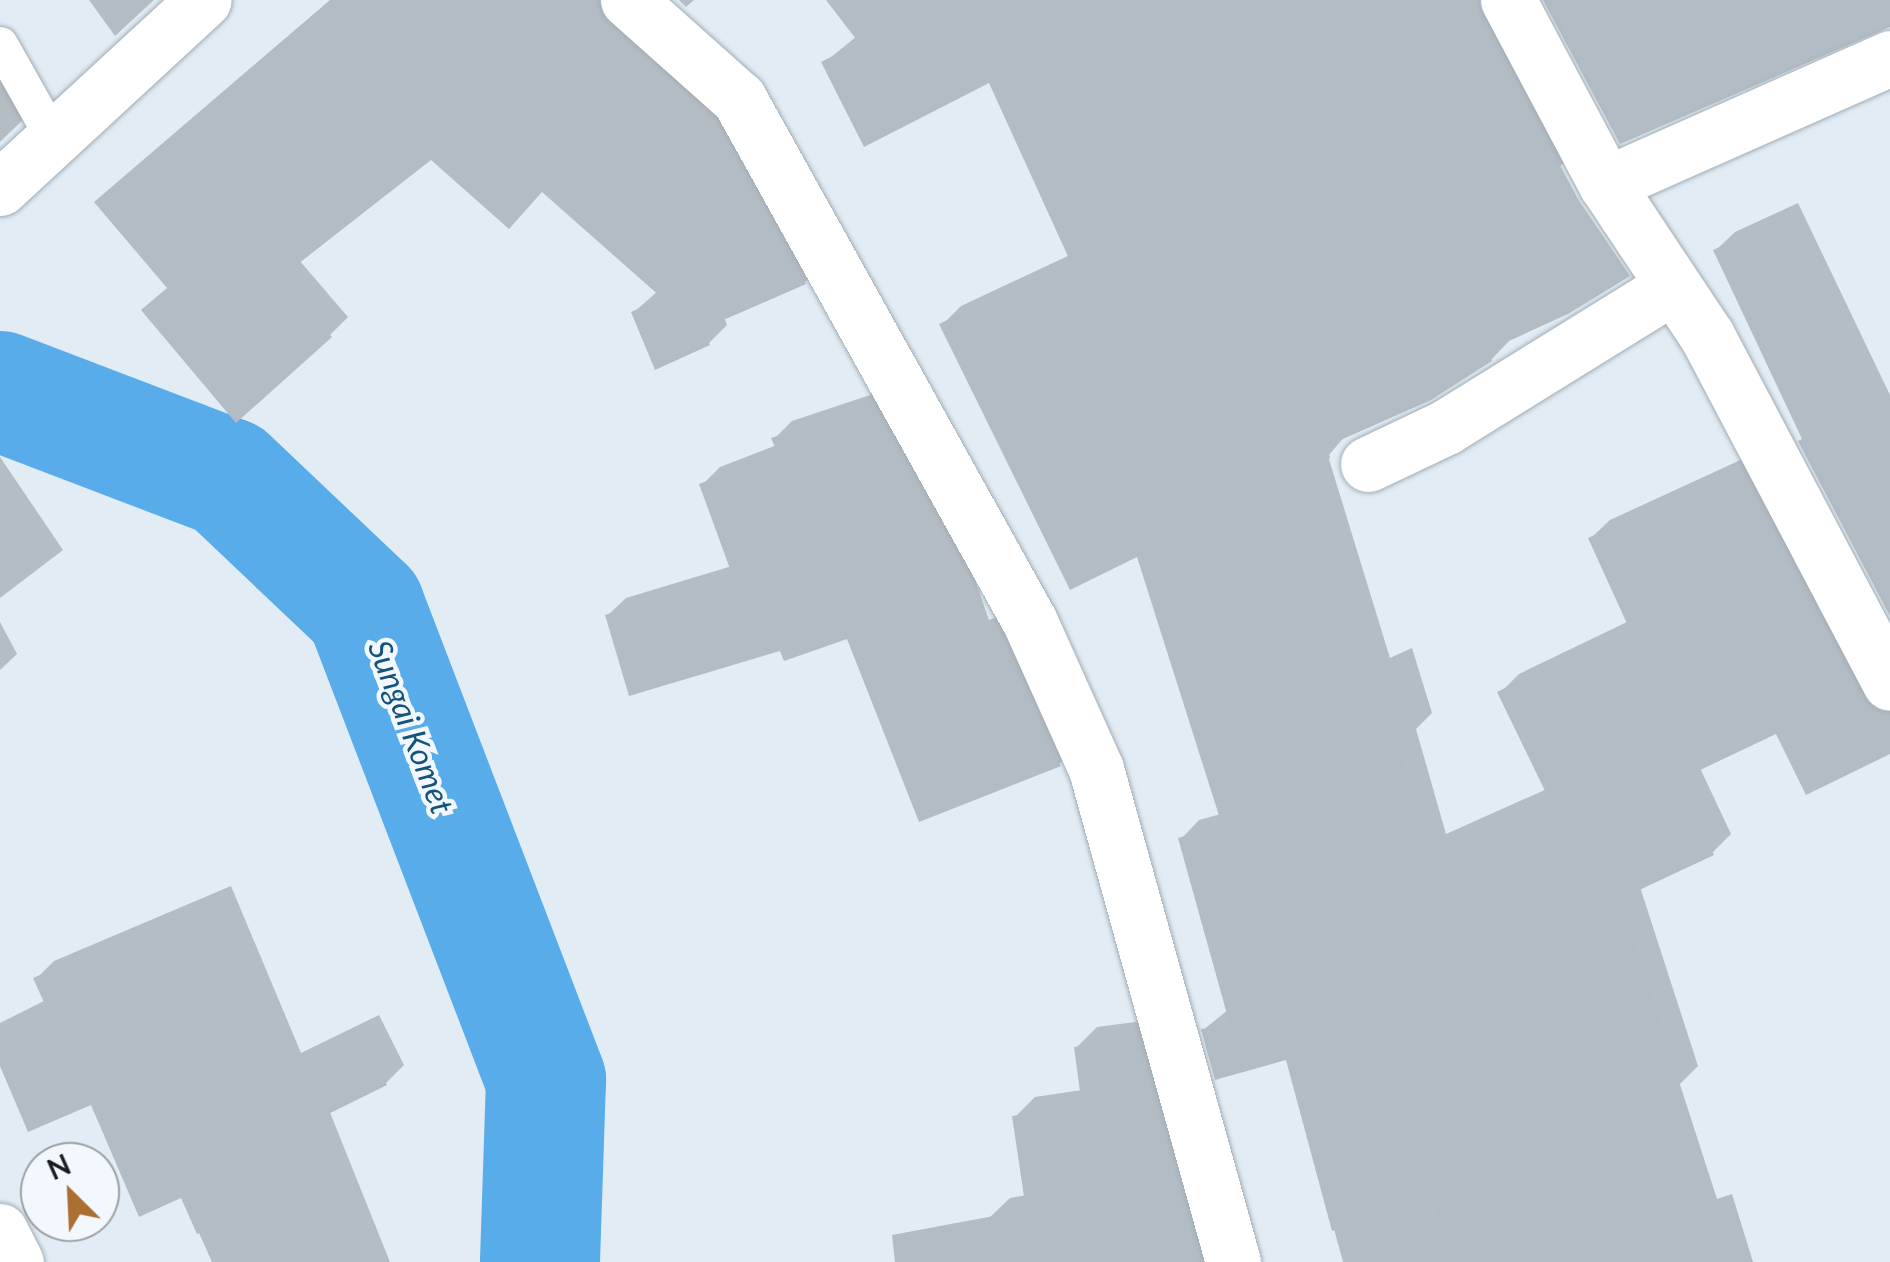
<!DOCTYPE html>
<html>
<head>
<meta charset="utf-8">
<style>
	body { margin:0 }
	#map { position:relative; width:1890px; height:1262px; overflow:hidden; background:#e1ecf5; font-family:Lato,sans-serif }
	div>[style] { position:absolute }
	.shadow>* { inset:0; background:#0003 }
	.river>* { height:120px; margin:-60px; padding:0 60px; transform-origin:60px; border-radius:60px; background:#58acea }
	.building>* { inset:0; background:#b1bcc5 }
	.roads { filter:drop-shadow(0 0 2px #a1acb4) drop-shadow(0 0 2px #a1acb4) }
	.service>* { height:35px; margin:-17.5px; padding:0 17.5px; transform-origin:17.5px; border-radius:17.5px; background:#fff }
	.minor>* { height:55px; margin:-27.5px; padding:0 27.5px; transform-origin:27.5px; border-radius:27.5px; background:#fff }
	span { translate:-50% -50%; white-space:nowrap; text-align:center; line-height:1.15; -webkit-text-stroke:9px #f2f8fe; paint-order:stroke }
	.water-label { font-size:32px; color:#14537c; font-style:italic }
	.north { position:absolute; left:20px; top:1142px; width:100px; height:100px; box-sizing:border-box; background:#f2f8fe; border:2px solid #9aa0a4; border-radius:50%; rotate:336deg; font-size:28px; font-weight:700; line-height:40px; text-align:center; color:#171b1e }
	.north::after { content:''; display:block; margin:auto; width:35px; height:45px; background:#ab7031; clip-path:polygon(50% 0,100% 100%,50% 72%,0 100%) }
</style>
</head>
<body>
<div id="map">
	<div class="shadow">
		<div style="clip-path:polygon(89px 0,154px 0,115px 36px)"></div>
		<div style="clip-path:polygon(331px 0,625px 0,745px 122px,823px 264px,805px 282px,724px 317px,727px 325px,709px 343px,634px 312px,658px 291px,543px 190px,431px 157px,299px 260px,348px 317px,330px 335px,169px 287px)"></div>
		<div style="clip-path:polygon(679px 0,694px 0,686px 7px)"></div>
		<div style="clip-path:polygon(829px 0,1501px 0,1580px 149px,1557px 169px,1509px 341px,1491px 360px,1347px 434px,1328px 456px,1390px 658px,1412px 648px,1432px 713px,1416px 729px,1446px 834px,1547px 789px,1500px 693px,1519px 674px,1629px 621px,1591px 538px,1610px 520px,1760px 451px,1890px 689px,1890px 751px,1777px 731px,1700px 768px,1731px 834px,1712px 853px,1640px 887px,1698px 1066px,1679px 1085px,1648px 1262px,1343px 1262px,1287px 1057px,1203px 1030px,1228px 1010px,1181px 839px,1199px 820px,1221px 814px,1138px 553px,942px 325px,961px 306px,1070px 255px,990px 80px,825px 62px,857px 36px)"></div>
		<div style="clip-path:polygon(0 66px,33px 110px,0 142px)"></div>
		<div style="clip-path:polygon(1798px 203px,1890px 395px,1890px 611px,1716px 250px,1735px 232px)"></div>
		<div style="clip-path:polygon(891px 388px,937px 471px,989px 620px,1015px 610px,1077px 747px,1059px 764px,848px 636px,782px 648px,608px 615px,626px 598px,732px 566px,702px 485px,720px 467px,777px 445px,774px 439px,792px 421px)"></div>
		<div style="clip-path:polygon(0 457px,63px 550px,0 598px)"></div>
		<div style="clip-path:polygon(0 622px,17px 654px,0 670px)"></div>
		<div style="clip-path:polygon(231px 886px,301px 1053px,379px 1015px,404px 1065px,386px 1083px,329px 1110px,390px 1262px,212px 1262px,182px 1195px,93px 1102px,0 1060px,0 1023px,46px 1000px,36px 979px,54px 961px)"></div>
		<div style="clip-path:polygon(1158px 1019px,1234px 1262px,974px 1262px,989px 1218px,1010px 1198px,1027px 1195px,1015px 1117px,1035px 1097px,1082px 1090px,1076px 1048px,1097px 1027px)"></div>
	</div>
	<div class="river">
		<div style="left:0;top:391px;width:244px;rotate:20.9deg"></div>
		<div style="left:228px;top:478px;width:189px;rotate:43.5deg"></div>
		<div style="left:365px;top:608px;width:506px;rotate:69.02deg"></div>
		<div style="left:546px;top:1080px;width:182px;rotate:91.9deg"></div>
	</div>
	<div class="building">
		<div style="clip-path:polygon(330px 0,598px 0,607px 23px,638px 51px,630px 57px,727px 141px,806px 284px,703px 329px,710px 345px,655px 370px,631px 312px,662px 298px,542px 192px,509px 229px,431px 160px,280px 278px,332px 337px,236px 423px,141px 310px,167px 288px,94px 202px)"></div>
		<div style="clip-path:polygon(826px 0,1477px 0,1480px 15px,1578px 199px,1630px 276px,1568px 314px,1487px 351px,1492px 361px,1431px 400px,1327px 446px,1330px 458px,1308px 469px,1371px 675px,1394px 664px,1415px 734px,1396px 740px,1428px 850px,1548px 797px,1497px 692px,1629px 628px,1588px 538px,1741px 468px,1862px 698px,1874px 710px,1890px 714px,1890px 754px,1806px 795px,1776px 734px,1679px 780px,1714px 855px,1620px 899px,1717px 1199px,1732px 1194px,1753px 1262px,1557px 1262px,1548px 1232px,1450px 1258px,1435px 1203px,1332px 1231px,1286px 1060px,1215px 1080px,1201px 1029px,1230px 1025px,1178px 838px,1222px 825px,1137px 557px,1070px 590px,939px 324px,1071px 263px,989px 83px,864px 147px,821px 62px,859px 43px)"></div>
		<div style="clip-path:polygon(1543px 0,1890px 0,1890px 27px,1620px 144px)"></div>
		<div style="clip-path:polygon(1779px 219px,1868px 413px,1890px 404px,1890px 616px,1798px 441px,1802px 439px,1713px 250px)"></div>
		<div style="clip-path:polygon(873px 404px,920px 489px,971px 636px,997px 626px,1061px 766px,919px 822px,847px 639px,784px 661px,780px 651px,629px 696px,605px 615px,733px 577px,699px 484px,778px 454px,771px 438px)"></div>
		<div style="clip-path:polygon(213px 902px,283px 1069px,361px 1031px,387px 1085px,310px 1123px,358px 1244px,316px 1262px,300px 1262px,274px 1201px,197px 1234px,181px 1198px,139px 1217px,91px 1105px,28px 1132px,0 1066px,0 1028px,47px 1009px,33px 978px)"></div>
		<div style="clip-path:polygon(1138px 1038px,1201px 1262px,895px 1262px,892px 1235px,1026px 1210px,1012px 1116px,1082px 1106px,1074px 1047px)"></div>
	</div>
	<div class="roads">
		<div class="service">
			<div style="left:0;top:44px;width:108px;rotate:60.6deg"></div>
		</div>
		<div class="minor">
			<div style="left:628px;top:0;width:149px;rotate:41.7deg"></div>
			<div style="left:739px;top:99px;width:599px;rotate:60.91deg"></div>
			<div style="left:1030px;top:622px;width:161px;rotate:65.8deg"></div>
			<div style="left:1096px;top:769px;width:512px;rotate:74.47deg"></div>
			<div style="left:1508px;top:0;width:208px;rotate:62deg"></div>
			<div style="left:1606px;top:184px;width:182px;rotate:56.4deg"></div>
			<div style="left:1707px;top:336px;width:392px;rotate:62.2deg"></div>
			<div style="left:1606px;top:184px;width:311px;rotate:-23.9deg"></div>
			<div style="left:0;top:188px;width:277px;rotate:-42.7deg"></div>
			<div style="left:1368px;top:464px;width:86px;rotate:-25.4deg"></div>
			<div style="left:1446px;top:427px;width:267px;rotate:-31.8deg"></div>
			<div style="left:0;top:1231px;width:35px;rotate:63deg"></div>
		</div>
	</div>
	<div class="water-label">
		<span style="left:411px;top:727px;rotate:69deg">Sungai Komet</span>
	</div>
	<div class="north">N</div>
</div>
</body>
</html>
